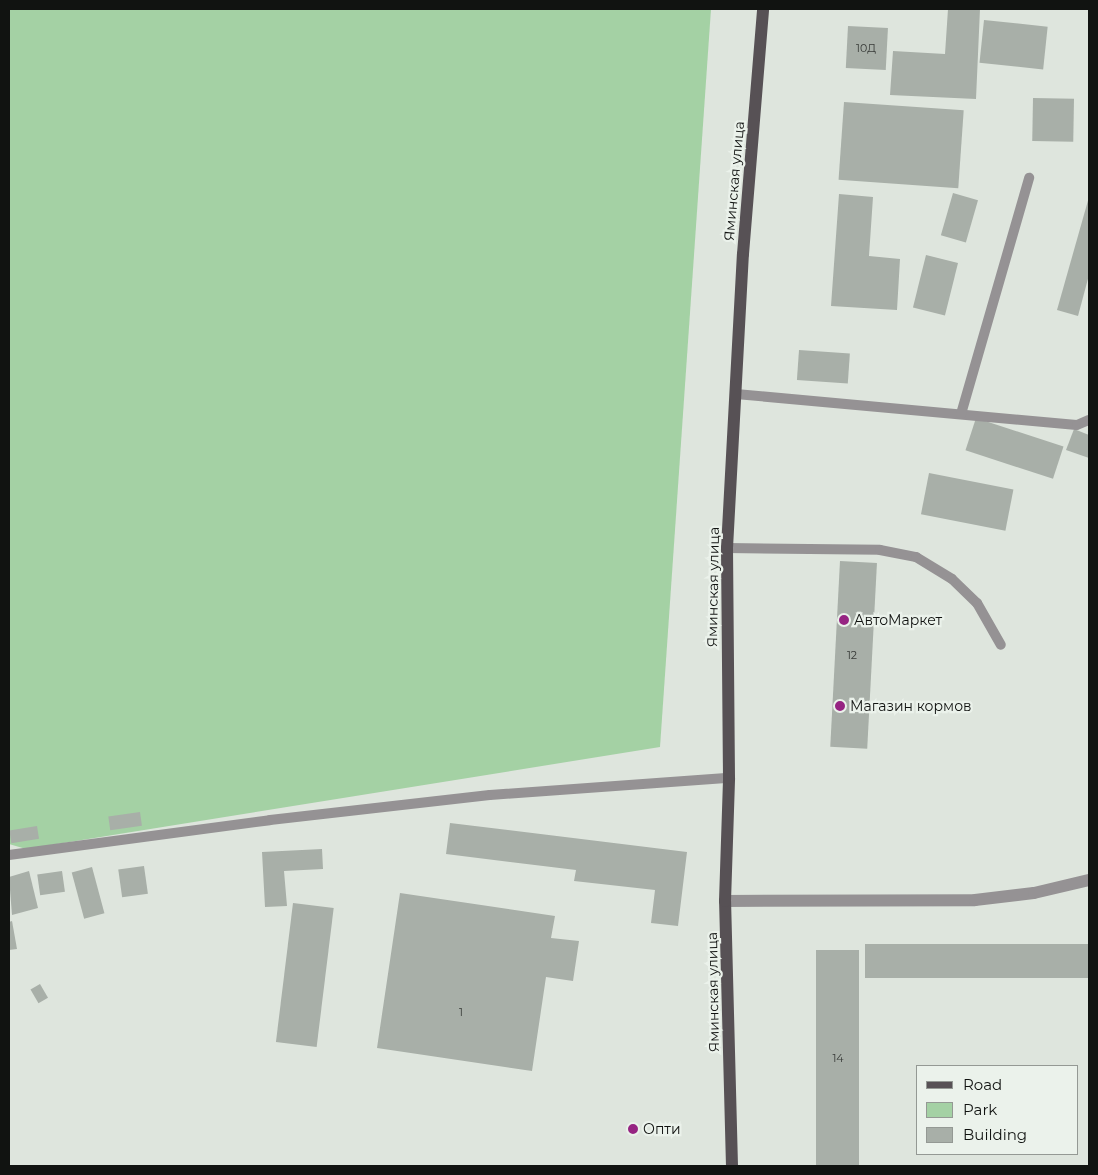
<!DOCTYPE html>
<html>
<head>
<meta charset="utf-8">
<style>
	body { margin:0 }
	#map { position:relative; width:1098px; height:1175px; overflow:hidden; background:#dee5dd; font-family:Montserrat,sans-serif }
	div>[style] { position:absolute }
	.green>* { inset:0; background:#a4d1a4 }
	.building>* { inset:0; background:#a8afa8; transform-origin:0 0 }
	.lane>* { height:10px; margin:-5px; padding:0 5px; transform-origin:5px; border-radius:5px; background:#959294 }
	.street>* { height:12px; margin:-6px; padding:0 6px; transform-origin:6px; border-radius:6px; background:#959294 }
	.primary>* { height:12px; margin:-6px; padding:0 6px; transform-origin:6px; border-radius:6px; background:#575155 }
	.dots>* { width:14px; height:14px; translate:-50% -50%; box-sizing:border-box; border:2px solid #ebf2eb; border-radius:50% }
	span { translate:-50% -50%; white-space:nowrap; text-align:center; line-height:1.15; -webkit-text-stroke:4.5px #ebf2eb; paint-order:stroke }
	.number-label { font-size:11px; color:#373a37 }
	.number-label span { -webkit-text-stroke-width:0 }
	.street-label { font-size:14px; color:#111311 }
	.poi-label { font-size:14px; color:#111311 }
	.left { translate:0 -50%; text-align:left }
	.frame { position:absolute; inset:0; border:10px solid #111311; pointer-events:none }
	.legend { position:absolute; left:916px; top:1065px; width:162px; height:90px; box-sizing:border-box; background:#ebf2eb; border:1px solid #949994; margin:0; padding:6px 9px; list-style:none; font-size:15px; color:#111311 }
	.legend li { display:flex; align-items:center; gap:10px; height:25px }
	.legend b { width:25px; border:1px solid #949994 }
</style>
</head>
<body>
<div id="map">
	<div class="green">
		<div style="clip-path:polygon(9px 9px,711px 9px,660px 747px,26px 849px,9px 844px)"></div>
	</div>
	<div class="building">
		<div style="clip-path:polygon(948px 9px,980px 9px,976px 99px,890px 95px,893px 51px,945px 54px)"></div>
		<div style="left:984px;top:20px;width:64px;height:43px;rotate:6deg"></div>
		<div style="left:848px;top:26px;width:40px;height:42px;rotate:3deg"></div>
		<div style="left:1033px;top:98px;width:41px;height:43px;rotate:1deg"></div>
		<div style="left:844px;top:102px;width:120px;height:78px;rotate:4deg"></div>
		<div style="left:953px;top:193px;width:26px;height:44px;rotate:16deg"></div>
		<div style="clip-path:polygon(839px 194px,873px 197px,869px 256px,900px 259px,897px 310px,831px 306px)"></div>
		<div style="clip-path:polygon(1089px 197px,1089px 275px,1078px 316px,1057px 310px)"></div>
		<div style="left:926px;top:255px;width:33px;height:54px;rotate:14deg"></div>
		<div style="left:799px;top:350px;width:51px;height:30px;rotate:4deg"></div>
		<div style="left:976px;top:418px;width:92px;height:34px;rotate:18deg"></div>
		<div style="clip-path:polygon(1074px 429px,1089px 435px,1089px 458px,1066px 450px)"></div>
		<div style="left:929px;top:473px;width:86px;height:42px;rotate:11deg"></div>
		<div style="left:840px;top:561px;width:37px;height:186px;rotate:3deg"></div>
		<div style="left:140px;top:812px;width:14px;height:32px;rotate:82deg"></div>
		<div style="clip-path:polygon(450px 823px,687px 852px,678px 926px,651px 923px,655px 890px,574px 881px,576px 870px,446px 854px)"></div>
		<div style="left:37px;top:826px;width:13px;height:28px;rotate:81deg"></div>
		<div style="clip-path:polygon(322px 849px,323px 869px,284px 871px,287px 906px,265px 907px,262px 852px)"></div>
		<div style="left:144px;top:866px;width:28px;height:26px;rotate:82deg"></div>
		<div style="left:92px;top:867px;width:48px;height:21px;rotate:75deg"></div>
		<div style="clip-path:polygon(29px 871px,38px 908px,12px 915px,9px 877px)"></div>
		<div style="left:62px;top:871px;width:21px;height:25px;rotate:82deg"></div>
		<div style="clip-path:polygon(400px 893px,555px 916px,551px 938px,579px 941px,573px 981px,546px 977px,532px 1071px,377px 1048px)"></div>
		<div style="left:293px;top:903px;width:41px;height:140px;rotate:7deg"></div>
		<div style="clip-path:polygon(12px 921px,17px 949px,9px 950px,9px 922px)"></div>
		<div style="left:1089px;top:944px;width:34px;height:224px;rotate:90deg"></div>
		<div style="left:816px;top:950px;width:43px;height:216px"></div>
		<div style="left:40px;top:984px;width:16px;height:11px;rotate:60deg"></div>
	</div>
	<div class="lane">
		<div style="left:736px;top:394px;width:342px;rotate:5.2deg"></div>
		<div style="left:1077px;top:425px;width:13px;rotate:-23deg"></div>
		<div style="left:961px;top:414px;width:246px;rotate:-73.9deg"></div>
		<div style="left:727px;top:548px;width:153px;rotate:0.7deg"></div>
		<div style="left:880px;top:550px;width:37px;rotate:11deg"></div>
		<div style="left:916px;top:557px;width:42px;rotate:31.4deg"></div>
		<div style="left:952px;top:579px;width:35px;rotate:44deg"></div>
		<div style="left:977px;top:603px;width:48px;rotate:60.3deg"></div>
		<div style="left:9px;top:855px;width:263px;rotate:-7.6deg"></div>
		<div style="left:270px;top:820px;width:221px;rotate:-6.5deg"></div>
		<div style="left:490px;top:795px;width:240px;rotate:-4.1deg"></div>
	</div>
	<div class="street">
		<div style="left:725px;top:901px;width:250px;rotate:-0.2deg"></div>
		<div style="left:975px;top:900px;width:59px;rotate:-6.8deg"></div>
		<div style="left:1034px;top:893px;width:57px;rotate:-13.3deg"></div>
	</div>
	<div class="primary">
		<div style="left:732px;top:1166px;width:265px;rotate:-91.5deg"></div>
		<div style="left:725px;top:901px;width:123px;rotate:-88.1deg"></div>
		<div style="left:729px;top:778px;width:230px;rotate:-90.5deg"></div>
		<div style="left:727px;top:548px;width:294px;rotate:-86.9deg"></div>
		<div style="left:743px;top:254px;width:246px;rotate:-85.3deg"></div>
	</div>
	<div class="dots">
		<div style="left:844px;top:620px;background:#962482"></div>
		<div style="left:840px;top:706px;background:#962482"></div>
		<div style="left:633px;top:1129px;background:#962482"></div>
	</div>
	<div class="number-label">
		<span style="left:866px;top:48px">10Д</span>
		<span style="left:852px;top:655px">12</span>
		<span style="left:461px;top:1012px">1</span>
		<span style="left:838px;top:1058px">14</span>
	</div>
	<div class="street-label">
		<span style="left:734px;top:181px;rotate:-85deg">Яминская улица</span>
		<span style="left:713px;top:587px;rotate:-89deg">Яминская улица</span>
		<span style="left:713px;top:992px;rotate:-91deg">Яминская улица</span>
	</div>
	<div class="poi-label">
		<span class="left" style="left:854px;top:620px">АвтоМаркет</span>
		<span class="left" style="left:850px;top:706px">Магазин кормов</span>
		<span class="left" style="left:643px;top:1129px">Опти</span>
	</div>
	<div class="frame"></div>
	<ul class="legend">
	<li><b style="height:6px;background:#575155"></b>Road</li>
	<li><b style="height:14px;background:#a4d1a4"></b>Park</li>
	<li><b style="height:14px;background:#a8afa8"></b>Building</li>
	</ul>
</div>
</body>
</html>
